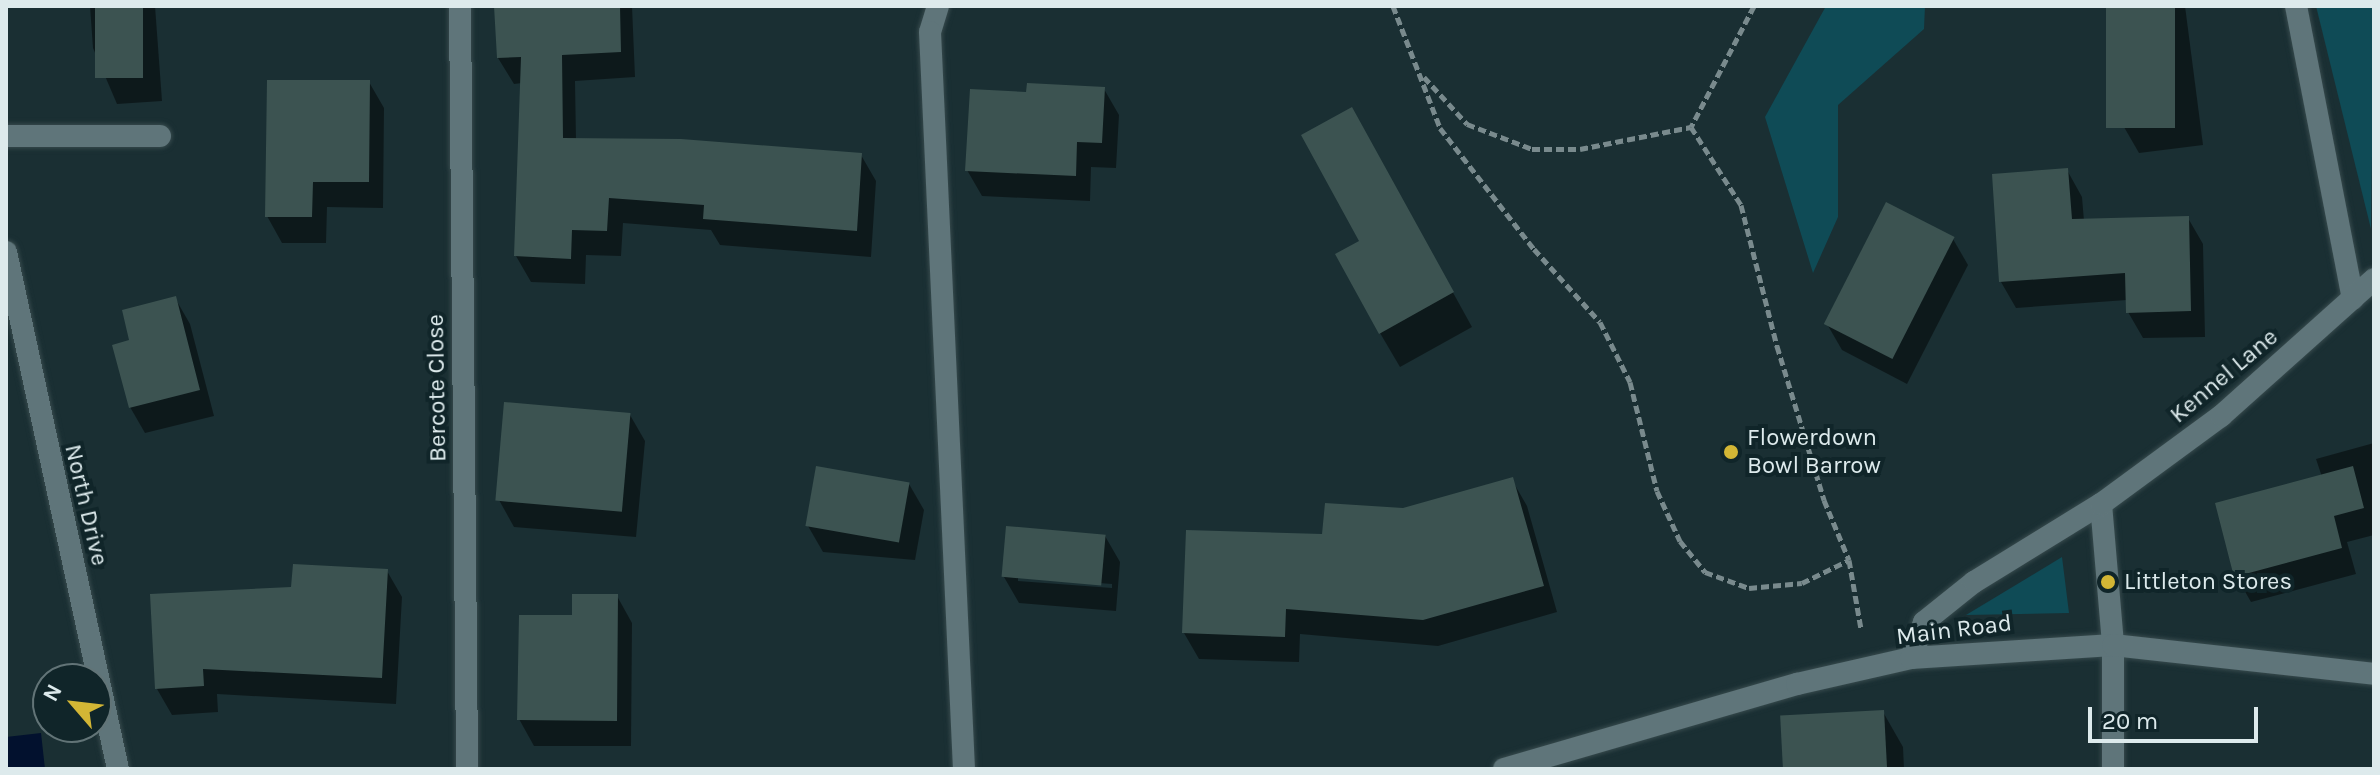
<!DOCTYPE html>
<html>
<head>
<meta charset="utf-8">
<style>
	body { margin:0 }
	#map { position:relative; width:2380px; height:775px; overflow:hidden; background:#1a2f33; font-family:Karla,sans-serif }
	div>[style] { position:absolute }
	.green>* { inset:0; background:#0f4b56 }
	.water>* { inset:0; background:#02112e }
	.shadow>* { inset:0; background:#0007 }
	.building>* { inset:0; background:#3c5351; transform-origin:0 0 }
	.path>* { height:5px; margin-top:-2.5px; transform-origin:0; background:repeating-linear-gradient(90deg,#798a8d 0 8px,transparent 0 12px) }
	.roads { filter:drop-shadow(0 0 2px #374a4d) drop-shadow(0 0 2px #374a4d) }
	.service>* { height:22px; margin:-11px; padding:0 11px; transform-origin:11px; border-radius:11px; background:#5f757a }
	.minor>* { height:22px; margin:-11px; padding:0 11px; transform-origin:11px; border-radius:11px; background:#5f757a }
	.tertiary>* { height:22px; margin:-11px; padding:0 11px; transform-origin:11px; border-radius:11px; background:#5f757a }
	.dots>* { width:22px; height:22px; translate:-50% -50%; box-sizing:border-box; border:4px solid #102529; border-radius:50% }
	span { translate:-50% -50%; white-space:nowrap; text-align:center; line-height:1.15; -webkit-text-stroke:8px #102529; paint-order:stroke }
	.street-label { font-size:24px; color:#ddeaec }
	.poi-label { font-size:24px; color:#ddeaec }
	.left { translate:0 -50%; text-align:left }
	.frame { position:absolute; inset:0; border:8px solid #ddeaec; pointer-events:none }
	.north { position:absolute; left:32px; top:663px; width:80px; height:80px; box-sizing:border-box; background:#102529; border:2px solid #627477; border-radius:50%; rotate:298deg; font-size:22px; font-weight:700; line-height:32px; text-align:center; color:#ddeaec }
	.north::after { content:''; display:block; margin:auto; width:28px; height:36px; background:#d3b635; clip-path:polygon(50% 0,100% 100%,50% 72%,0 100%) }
	.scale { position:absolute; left:2088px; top:707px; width:170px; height:36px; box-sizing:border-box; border:4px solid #ddeaec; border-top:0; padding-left:10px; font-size:24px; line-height:28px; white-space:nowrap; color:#ddeaec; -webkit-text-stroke:6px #102529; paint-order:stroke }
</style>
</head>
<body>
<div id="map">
	<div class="green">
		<div style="clip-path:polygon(1826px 6px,1925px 6px,1924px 29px,1838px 105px,1838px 217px,1813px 273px,1765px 117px)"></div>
		<div style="clip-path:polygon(2316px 6px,2374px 6px,2371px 229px)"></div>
		<div style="clip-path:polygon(2062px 557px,2069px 613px,1966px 615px)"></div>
	</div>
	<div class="water">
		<div style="clip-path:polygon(41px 733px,45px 769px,6px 769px,6px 737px)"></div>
	</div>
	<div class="shadow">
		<div style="clip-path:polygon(90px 6px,155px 6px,162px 101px,117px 104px,93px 48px)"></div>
		<div style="clip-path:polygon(496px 6px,632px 6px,635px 77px,575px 81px,576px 140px,861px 155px,876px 181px,871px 257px,720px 245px,711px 230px,623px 223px,621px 256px,586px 255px,585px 284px,531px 282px,516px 256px,522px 83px,514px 84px,498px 58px)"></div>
		<div style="clip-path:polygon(2108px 6px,2185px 6px,2203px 145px,2139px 153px,2124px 127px)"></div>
		<div style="clip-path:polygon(369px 82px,384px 108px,383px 208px,327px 207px,326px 243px,282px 243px,267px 216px)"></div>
		<div style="clip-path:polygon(1104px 89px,1119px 115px,1116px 168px,1091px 167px,1090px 201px,982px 196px,967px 170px,1028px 94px)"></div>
		<div style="clip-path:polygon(1371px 144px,1472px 327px,1400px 367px,1380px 333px,1362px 241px)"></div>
		<div style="clip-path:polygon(2067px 170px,2082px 197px,2084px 221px,2188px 218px,2203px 244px,2205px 337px,2143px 338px,2128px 312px,2127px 300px,2016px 308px,2001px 282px)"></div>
		<div style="clip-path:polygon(1953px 239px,1968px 265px,1907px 384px,1842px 350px,1827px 324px)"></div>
		<div style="clip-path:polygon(175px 298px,190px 324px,214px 416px,145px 433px,130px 407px,132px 342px)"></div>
		<div style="clip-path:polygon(630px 415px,645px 441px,636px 537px,514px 527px,499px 500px)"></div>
		<div style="clip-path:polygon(2374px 443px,2374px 535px,2347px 542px,2356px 574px,2251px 602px,2236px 576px,2322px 477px,2316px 459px)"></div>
		<div style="clip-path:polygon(1512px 480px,1527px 506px,1557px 612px,1438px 646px,1300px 634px,1299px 662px,1199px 659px,1184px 633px,1324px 536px)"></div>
		<div style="clip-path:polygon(909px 484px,924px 510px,915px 560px,823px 552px,808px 526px)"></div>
		<div style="clip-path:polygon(evenodd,1105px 536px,1120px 562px,1116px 611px,1019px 603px,1004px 577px,1105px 536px,1018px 577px,1112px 584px,1112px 588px,1018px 581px,1018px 577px)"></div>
		<div style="clip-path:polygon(387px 571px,402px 597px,396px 704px,217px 694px,218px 712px,172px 715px,157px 689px,293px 589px)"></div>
		<div style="clip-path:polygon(617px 596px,632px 623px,631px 746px,534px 746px,519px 719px,574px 617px)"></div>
		<div style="clip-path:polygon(1883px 712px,1903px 747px,1904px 769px,1785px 769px)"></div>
	</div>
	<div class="building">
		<div style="left:95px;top:6px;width:48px;height:72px"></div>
		<div style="clip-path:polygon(494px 6px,620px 6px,621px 52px,562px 55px,563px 138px,681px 139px,862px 153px,857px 231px,703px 219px,704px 205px,609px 198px,607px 231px,572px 230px,571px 259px,514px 256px,521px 57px,497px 58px)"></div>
		<div style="left:2106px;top:6px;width:69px;height:122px"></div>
		<div style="clip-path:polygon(267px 80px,370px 80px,369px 182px,313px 182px,312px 217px,265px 217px)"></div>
		<div style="clip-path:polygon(1027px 83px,1105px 87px,1102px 143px,1077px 142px,1076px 176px,965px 171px,970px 89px,1026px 92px)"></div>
		<div style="clip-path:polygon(1352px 107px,1454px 292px,1379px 334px,1335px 254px,1359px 241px,1301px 135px)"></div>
		<div style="clip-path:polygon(2068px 168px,2072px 219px,2189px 216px,2191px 311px,2126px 313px,2125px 273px,1999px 282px,1992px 174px)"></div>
		<div style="left:1886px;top:202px;width:77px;height:137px;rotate:27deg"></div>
		<div style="clip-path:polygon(176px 296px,200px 390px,129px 408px,112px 345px,129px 340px,122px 310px)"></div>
		<div style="left:504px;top:402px;width:127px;height:99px;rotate:5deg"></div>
		<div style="left:816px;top:466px;width:95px;height:61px;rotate:10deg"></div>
		<div style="clip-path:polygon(2353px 466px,2364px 508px,2334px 516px,2342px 548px,2234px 577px,2215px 503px)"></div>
		<div style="clip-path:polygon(1513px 477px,1544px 586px,1423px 620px,1286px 609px,1285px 637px,1182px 633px,1186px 530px,1322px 534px,1325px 503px,1403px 508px)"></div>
		<div style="left:1006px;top:526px;width:100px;height:51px;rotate:5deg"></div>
		<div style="clip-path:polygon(293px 564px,388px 569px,382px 678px,203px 669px,204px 686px,155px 689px,150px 594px,291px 587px)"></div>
		<div style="clip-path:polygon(572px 594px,618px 594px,617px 721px,517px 720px,519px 615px,572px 615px)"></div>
		<div style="left:1884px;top:710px;width:59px;height:104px;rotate:87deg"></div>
	</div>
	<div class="path">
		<div style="left:1393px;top:6px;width:131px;rotate:68.9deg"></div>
		<div style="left:1440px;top:128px;width:153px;rotate:52.2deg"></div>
		<div style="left:1534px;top:249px;width:98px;rotate:47.9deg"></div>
		<div style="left:1600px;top:322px;width:67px;rotate:63.4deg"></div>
		<div style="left:1630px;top:382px;width:112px;rotate:76.1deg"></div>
		<div style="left:1657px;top:491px;width:55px;rotate:65.3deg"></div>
		<div style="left:1680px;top:541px;width:40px;rotate:51deg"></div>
		<div style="left:1705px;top:572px;width:47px;rotate:20deg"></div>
		<div style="left:1749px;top:588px;width:53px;rotate:-5.4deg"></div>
		<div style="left:1802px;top:583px;width:52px;rotate:-26.1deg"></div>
		<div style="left:1754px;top:6px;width:136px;rotate:117.5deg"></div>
		<div style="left:1691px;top:127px;width:93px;rotate:57.3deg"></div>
		<div style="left:1741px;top:205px;width:146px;rotate:75.7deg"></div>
		<div style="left:1777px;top:346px;width:161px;rotate:73deg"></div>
		<div style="left:1824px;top:500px;width:65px;rotate:67.4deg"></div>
		<div style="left:1849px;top:560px;width:70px;rotate:80.1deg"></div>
		<div style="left:1424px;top:77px;width:64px;rotate:47.5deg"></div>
		<div style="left:1467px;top:124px;width:70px;rotate:21deg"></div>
		<div style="left:1532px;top:149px;width:48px"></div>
		<div style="left:1580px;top:149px;width:113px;rotate:-11.2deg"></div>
	</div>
	<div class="roads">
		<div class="service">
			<div style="left:938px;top:6px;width:27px;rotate:107deg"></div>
			<div style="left:930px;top:32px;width:738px;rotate:87.36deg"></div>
			<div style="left:6px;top:136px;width:154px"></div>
		</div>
		<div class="minor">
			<div style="left:460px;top:6px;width:763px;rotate:89.47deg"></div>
			<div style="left:2296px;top:6px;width:298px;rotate:79deg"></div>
			<div style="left:6px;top:252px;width:529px;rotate:77.78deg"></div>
			<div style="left:2101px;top:504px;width:142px;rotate:85.1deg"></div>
			<div style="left:2113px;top:645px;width:124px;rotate:90deg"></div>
			<div style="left:1911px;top:658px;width:38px;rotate:-70deg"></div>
			<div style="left:1924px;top:622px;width:64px;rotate:-38.7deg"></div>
			<div style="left:1974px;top:582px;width:149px;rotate:-31.6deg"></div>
			<div style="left:2101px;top:504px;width:149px;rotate:-36.3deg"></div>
			<div style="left:2221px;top:416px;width:205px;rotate:-41.8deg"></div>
		</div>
		<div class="tertiary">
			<div style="left:1504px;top:769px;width:305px;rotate:-16.2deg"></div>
			<div style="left:1797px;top:684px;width:117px;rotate:-12.8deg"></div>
			<div style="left:1911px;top:658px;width:202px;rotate:-3.7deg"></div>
			<div style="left:2113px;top:645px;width:263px;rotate:6.3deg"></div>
		</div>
	</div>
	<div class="dots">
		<div style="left:1731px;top:452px;background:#d3b635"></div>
		<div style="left:2108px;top:582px;background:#d3b635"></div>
	</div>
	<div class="street-label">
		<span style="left:2224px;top:376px;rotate:-40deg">Kennel Lane</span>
		<span style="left:437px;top:388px;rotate:-91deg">Bercote Close</span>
		<span style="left:86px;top:505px;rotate:77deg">North Drive</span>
		<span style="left:1954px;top:630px;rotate:-7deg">Main Road</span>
	</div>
	<div class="poi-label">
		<span class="left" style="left:1747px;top:452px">Flowerdown<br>Bowl Barrow</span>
		<span class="left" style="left:2124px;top:582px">Littleton Stores</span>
	</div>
	<div class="frame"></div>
	<div class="north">N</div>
	<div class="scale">20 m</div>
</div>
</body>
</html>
